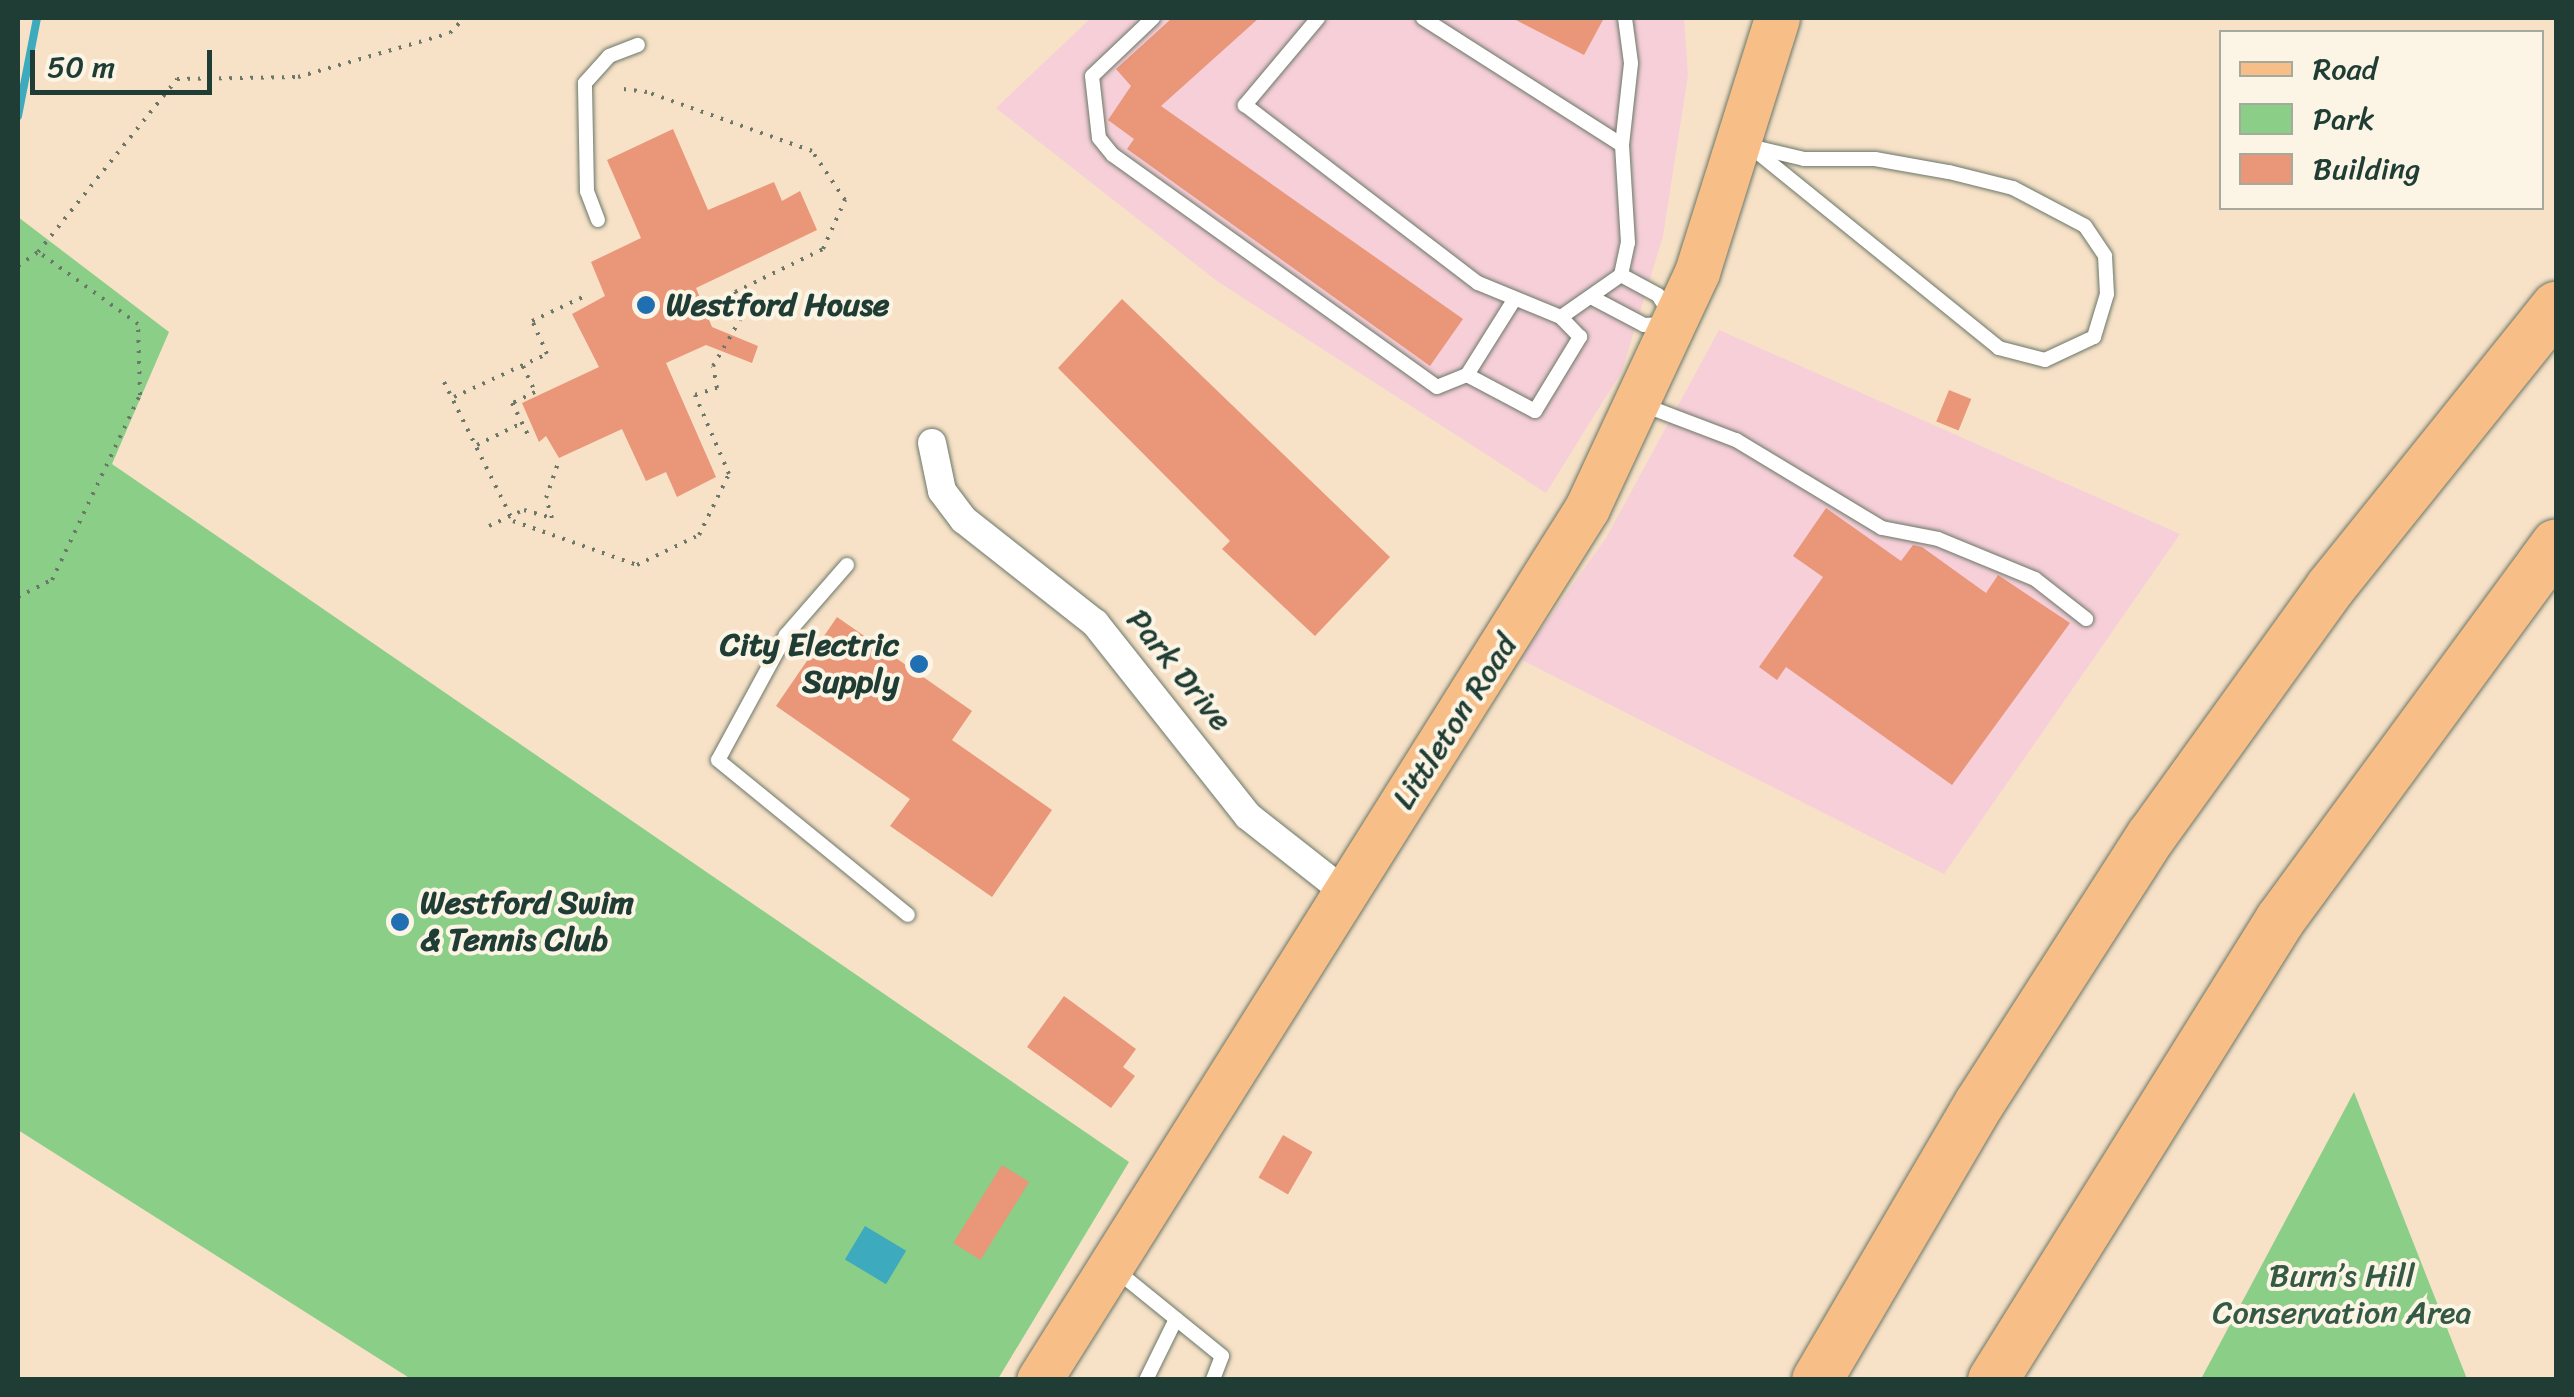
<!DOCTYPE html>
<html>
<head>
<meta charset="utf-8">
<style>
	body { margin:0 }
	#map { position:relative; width:2574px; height:1397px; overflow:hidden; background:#f7e2c8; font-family:Sriracha,sans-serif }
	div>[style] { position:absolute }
	.built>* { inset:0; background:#f6cfd9 }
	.green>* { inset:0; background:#8ace88 }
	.water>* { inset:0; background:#3daabd; transform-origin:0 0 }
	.stream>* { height:8px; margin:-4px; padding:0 4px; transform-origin:4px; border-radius:4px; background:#3daabd }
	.building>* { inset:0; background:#ea9679; transform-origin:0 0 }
	.path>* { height:4px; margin-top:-2px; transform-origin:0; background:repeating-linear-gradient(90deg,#6b7768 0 2.5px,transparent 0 10.5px) }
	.roads { filter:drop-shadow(0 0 2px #6b7768) drop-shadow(0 0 2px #6b7768) }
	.lane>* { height:14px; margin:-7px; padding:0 7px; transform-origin:7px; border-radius:7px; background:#fff }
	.street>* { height:28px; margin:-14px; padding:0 14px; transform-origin:14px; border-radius:14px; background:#fff }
	.primary>* { height:45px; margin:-22.5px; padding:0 22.5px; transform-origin:22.5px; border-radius:22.5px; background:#f7be87 }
	.highway>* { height:50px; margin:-25px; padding:0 25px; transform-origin:25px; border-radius:25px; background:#f7be87 }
	.dots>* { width:28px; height:28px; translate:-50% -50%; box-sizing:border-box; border:5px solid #fcf5e5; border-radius:50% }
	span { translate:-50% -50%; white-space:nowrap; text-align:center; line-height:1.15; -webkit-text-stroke:8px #fcf5e5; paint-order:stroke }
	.poi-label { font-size:32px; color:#1f3d34; font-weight:700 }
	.left { translate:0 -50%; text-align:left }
	.right { translate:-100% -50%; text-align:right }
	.street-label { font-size:32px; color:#1f3d34 }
	.park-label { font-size:32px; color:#345a45 }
	.frame { position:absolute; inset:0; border:20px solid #1f3d34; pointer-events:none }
	.legend { position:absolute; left:2219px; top:30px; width:325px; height:180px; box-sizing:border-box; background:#fcf5e5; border:2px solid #a4ab9e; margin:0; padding:12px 18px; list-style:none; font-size:30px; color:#1f3d34 }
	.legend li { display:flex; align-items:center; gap:20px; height:50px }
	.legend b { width:50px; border:2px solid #a4ab9e }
	.scale { position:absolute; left:30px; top:50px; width:182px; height:45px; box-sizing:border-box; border:5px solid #1f3d34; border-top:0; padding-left:12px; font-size:30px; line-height:35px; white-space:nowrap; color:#1f3d34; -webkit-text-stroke:8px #fcf5e5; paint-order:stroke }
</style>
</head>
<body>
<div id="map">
	<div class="built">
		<div style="clip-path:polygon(1091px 18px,1684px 18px,1688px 75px,1663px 236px,1622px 371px,1546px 493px,1217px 281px,996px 108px)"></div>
		<div style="clip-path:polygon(1719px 330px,2180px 534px,1944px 874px,1520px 659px,1606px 538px)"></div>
	</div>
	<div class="green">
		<div style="clip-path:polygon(18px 217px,169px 332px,112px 464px,1129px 1162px,998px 1379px,411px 1379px,18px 1130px)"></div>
		<div style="clip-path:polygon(2354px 1092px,2467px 1379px,2201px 1379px)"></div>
	</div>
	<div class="water">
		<div style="left:865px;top:1226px;width:48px;height:39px;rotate:31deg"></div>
	</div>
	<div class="stream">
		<div style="left:18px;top:116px;width:100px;rotate:-79deg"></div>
	</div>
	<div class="building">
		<div style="clip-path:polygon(1172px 18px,1259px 18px,1161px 106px,1463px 319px,1430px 366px,1127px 149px,1134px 139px,1108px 120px,1131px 86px,1116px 69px)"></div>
		<div style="clip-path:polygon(1512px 18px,1604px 18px,1584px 55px)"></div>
		<div style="clip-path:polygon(673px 129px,708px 210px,774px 182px,782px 201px,800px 191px,817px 230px,696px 288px,712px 327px,758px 346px,752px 363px,706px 345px,666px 363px,716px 477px,677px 497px,666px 472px,646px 481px,622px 429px,559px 458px,546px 436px,539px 442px,522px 403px,599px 367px,572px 314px,605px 296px,591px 262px,641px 238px,607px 160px)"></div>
		<div style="clip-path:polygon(1122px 299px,1390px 557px,1315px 636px,1222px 549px,1230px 541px,1058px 368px)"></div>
		<div style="left:1949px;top:390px;width:24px;height:34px;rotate:22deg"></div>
		<div style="clip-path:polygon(1826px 508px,1901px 561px,1913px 545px,1922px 547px,1986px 593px,1998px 575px,2070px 623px,1952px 785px,1786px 667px,1777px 680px,1759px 667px,1823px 577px,1793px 556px)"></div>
		<div style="clip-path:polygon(837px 617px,972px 711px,952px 740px,1052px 810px,992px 897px,890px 826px,910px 799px,776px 706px)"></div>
		<div style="clip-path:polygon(1064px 996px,1136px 1049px,1123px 1067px,1135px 1076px,1111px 1108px,1027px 1047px)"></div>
		<div style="left:1283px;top:1135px;width:34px;height:49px;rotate:30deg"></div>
		<div style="left:1002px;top:1165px;width:32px;height:92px;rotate:32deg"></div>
	</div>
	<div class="path">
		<div style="left:18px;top:266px;width:24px;rotate:-35deg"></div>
		<div style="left:38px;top:252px;width:222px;rotate:-51.2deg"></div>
		<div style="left:177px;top:79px;width:121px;rotate:-0.9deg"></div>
		<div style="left:298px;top:77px;width:158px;rotate:-16.1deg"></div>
		<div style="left:450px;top:33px;width:21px;rotate:-47deg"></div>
		<div style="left:523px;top:366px;width:29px;rotate:65deg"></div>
		<div style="left:535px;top:392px;width:25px;rotate:154deg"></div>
		<div style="left:512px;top:403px;width:40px;rotate:63.4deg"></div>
		<div style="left:444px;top:382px;width:155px;rotate:63.6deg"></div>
		<div style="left:513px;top:521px;width:132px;rotate:19.5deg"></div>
		<div style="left:637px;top:565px;width:69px;rotate:-25.8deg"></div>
		<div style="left:699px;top:535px;width:68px;rotate:-63.8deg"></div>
		<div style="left:729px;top:474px;width:86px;rotate:-113.3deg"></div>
		<div style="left:695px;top:395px;width:23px;rotate:-18deg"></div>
		<div style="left:717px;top:388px;width:22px;rotate:-100deg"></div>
		<div style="left:713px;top:366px;width:61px;rotate:-59.7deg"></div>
		<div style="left:744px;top:313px;width:23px;rotate:-113deg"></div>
		<div style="left:735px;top:292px;width:98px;rotate:-26deg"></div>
		<div style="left:823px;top:249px;width:54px;rotate:-65.8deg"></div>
		<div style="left:845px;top:200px;width:59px;rotate:-124deg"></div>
		<div style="left:812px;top:151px;width:175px;rotate:-160.3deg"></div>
		<div style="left:647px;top:92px;width:24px;rotate:-173deg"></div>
		<div style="left:454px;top:397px;width:102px;rotate:-24.8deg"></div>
		<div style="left:547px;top:354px;width:36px;rotate:-114deg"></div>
		<div style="left:532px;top:321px;width:56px;rotate:-25.2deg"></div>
		<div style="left:477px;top:445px;width:50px;rotate:-26.1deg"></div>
		<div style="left:489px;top:526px;width:38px;rotate:-25deg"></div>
		<div style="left:524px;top:510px;width:29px;rotate:16deg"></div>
		<div style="left:552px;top:518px;width:21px;rotate:-107deg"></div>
		<div style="left:546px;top:498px;width:37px;rotate:-71deg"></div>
		<div style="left:18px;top:597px;width:38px;rotate:-27deg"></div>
		<div style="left:52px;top:580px;width:205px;rotate:-64.6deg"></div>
		<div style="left:140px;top:395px;width:71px;rotate:-91.6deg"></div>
		<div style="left:138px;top:324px;width:121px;rotate:-144.1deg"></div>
	</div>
	<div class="roads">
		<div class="lane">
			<div style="left:1153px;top:18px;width:84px;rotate:136.4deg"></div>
			<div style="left:1092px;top:76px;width:62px;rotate:83.6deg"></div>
			<div style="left:1099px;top:138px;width:22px;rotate:51deg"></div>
			<div style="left:1113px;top:155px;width:398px;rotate:35.6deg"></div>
			<div style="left:1437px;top:387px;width:32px;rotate:-22deg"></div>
			<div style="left:1318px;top:18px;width:114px;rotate:130deg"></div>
			<div style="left:1245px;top:105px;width:293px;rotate:37.4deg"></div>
			<div style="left:1478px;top:283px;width:90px;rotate:22.3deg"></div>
			<div style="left:1561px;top:317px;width:73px;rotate:-35deg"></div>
			<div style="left:1621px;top:275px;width:33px;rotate:-78deg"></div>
			<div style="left:1628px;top:243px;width:98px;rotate:-93.5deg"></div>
			<div style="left:1622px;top:145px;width:236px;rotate:-147.5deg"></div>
			<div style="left:1622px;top:145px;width:82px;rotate:-83.7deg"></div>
			<div style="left:1631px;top:63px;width:45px;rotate:-97.6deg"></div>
			<div style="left:1745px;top:145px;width:61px;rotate:13.3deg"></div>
			<div style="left:1804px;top:159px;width:71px"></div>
			<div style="left:1875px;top:159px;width:75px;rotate:10deg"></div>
			<div style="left:1949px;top:172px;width:66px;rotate:14deg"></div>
			<div style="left:2013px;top:188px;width:81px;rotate:27.8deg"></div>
			<div style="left:2085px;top:226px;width:36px;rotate:56deg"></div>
			<div style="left:2105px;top:256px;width:38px;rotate:87deg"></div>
			<div style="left:2107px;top:294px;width:45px;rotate:106.8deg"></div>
			<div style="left:2094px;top:337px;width:54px;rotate:154.9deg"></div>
			<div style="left:2045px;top:360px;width:48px;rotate:-165.4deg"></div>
			<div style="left:1999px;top:348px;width:310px;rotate:-141deg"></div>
			<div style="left:598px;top:220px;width:31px;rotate:-111deg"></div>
			<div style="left:587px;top:191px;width:108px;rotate:-91.1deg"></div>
			<div style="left:585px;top:83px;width:36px;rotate:-48deg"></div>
			<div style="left:609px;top:56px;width:31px;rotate:-21deg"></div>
			<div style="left:1621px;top:275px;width:42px;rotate:28.4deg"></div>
			<div style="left:1658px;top:295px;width:22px;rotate:58deg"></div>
			<div style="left:1591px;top:297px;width:60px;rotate:27.8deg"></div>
			<div style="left:1644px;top:325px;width:21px;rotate:-3deg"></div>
			<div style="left:1514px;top:300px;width:89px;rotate:122.1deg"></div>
			<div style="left:1467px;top:375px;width:77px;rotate:27.9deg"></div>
			<div style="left:1535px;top:411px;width:87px;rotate:-58.7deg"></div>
			<div style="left:1580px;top:337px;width:28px;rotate:-134deg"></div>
			<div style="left:1641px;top:404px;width:102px;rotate:20.8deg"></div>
			<div style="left:1736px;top:440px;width:170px;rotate:31.1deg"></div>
			<div style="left:1882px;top:528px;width:57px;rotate:11.1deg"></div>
			<div style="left:1938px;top:539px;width:105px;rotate:22.4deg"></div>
			<div style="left:2035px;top:579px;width:65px;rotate:38.1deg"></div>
			<div style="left:847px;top:565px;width:93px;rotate:131.1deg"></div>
			<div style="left:786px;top:635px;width:142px;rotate:118.5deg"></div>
			<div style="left:718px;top:760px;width:245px;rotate:39.2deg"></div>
			<div style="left:1117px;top:1271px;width:135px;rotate:39deg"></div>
			<div style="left:1222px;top:1356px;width:26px;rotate:111deg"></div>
			<div style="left:1146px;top:1380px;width:68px;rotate:-63.8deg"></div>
		</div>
		<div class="street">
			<div style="left:932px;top:443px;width:49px;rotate:78.2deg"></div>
			<div style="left:942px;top:491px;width:36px;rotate:53deg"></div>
			<div style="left:964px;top:520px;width:167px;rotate:38.2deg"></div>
			<div style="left:1095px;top:623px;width:246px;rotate:51.6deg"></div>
			<div style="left:1248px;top:816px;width:125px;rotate:38.2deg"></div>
		</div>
		<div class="primary">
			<div style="left:1039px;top:1380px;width:1030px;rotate:-57.85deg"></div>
			<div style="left:1587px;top:508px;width:260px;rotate:-65deg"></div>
			<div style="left:1697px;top:272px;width:266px;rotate:-72.5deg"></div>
		</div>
		<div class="highway">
			<div style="left:1817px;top:1380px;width:320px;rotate:-59.6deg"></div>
			<div style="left:1979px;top:1104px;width:320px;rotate:-57.3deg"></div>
			<div style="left:2152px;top:835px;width:304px;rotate:-54.2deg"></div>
			<div style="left:2330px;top:588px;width:361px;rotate:-51.2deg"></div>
			<div style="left:1993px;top:1380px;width:542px;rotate:-58.04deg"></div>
			<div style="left:2280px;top:920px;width:466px;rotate:-53.7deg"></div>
		</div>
	</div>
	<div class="dots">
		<div style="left:646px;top:305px;background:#1f6fb2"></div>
		<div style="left:919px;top:664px;background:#1f6fb2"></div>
		<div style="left:400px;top:922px;background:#1f6fb2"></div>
	</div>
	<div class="poi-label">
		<span class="left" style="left:666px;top:305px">Westford House</span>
		<span class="right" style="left:899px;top:664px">City Electric<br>Supply</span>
		<span class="left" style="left:420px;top:922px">Westford Swim<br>&amp; Tennis Club</span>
	</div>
	<div class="street-label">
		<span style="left:1179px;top:670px;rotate:51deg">Park Drive</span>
		<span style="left:1455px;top:722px;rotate:-57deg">Littleton Road</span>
	</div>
	<div class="park-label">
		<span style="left:2342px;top:1295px">Burn’s Hill<br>Conservation Area</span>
	</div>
	<div class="frame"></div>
	<ul class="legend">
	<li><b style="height:12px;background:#f7be87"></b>Road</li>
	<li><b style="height:28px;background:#8ace88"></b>Park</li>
	<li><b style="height:28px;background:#ea9679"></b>Building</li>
	</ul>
	<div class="scale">50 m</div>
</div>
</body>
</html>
